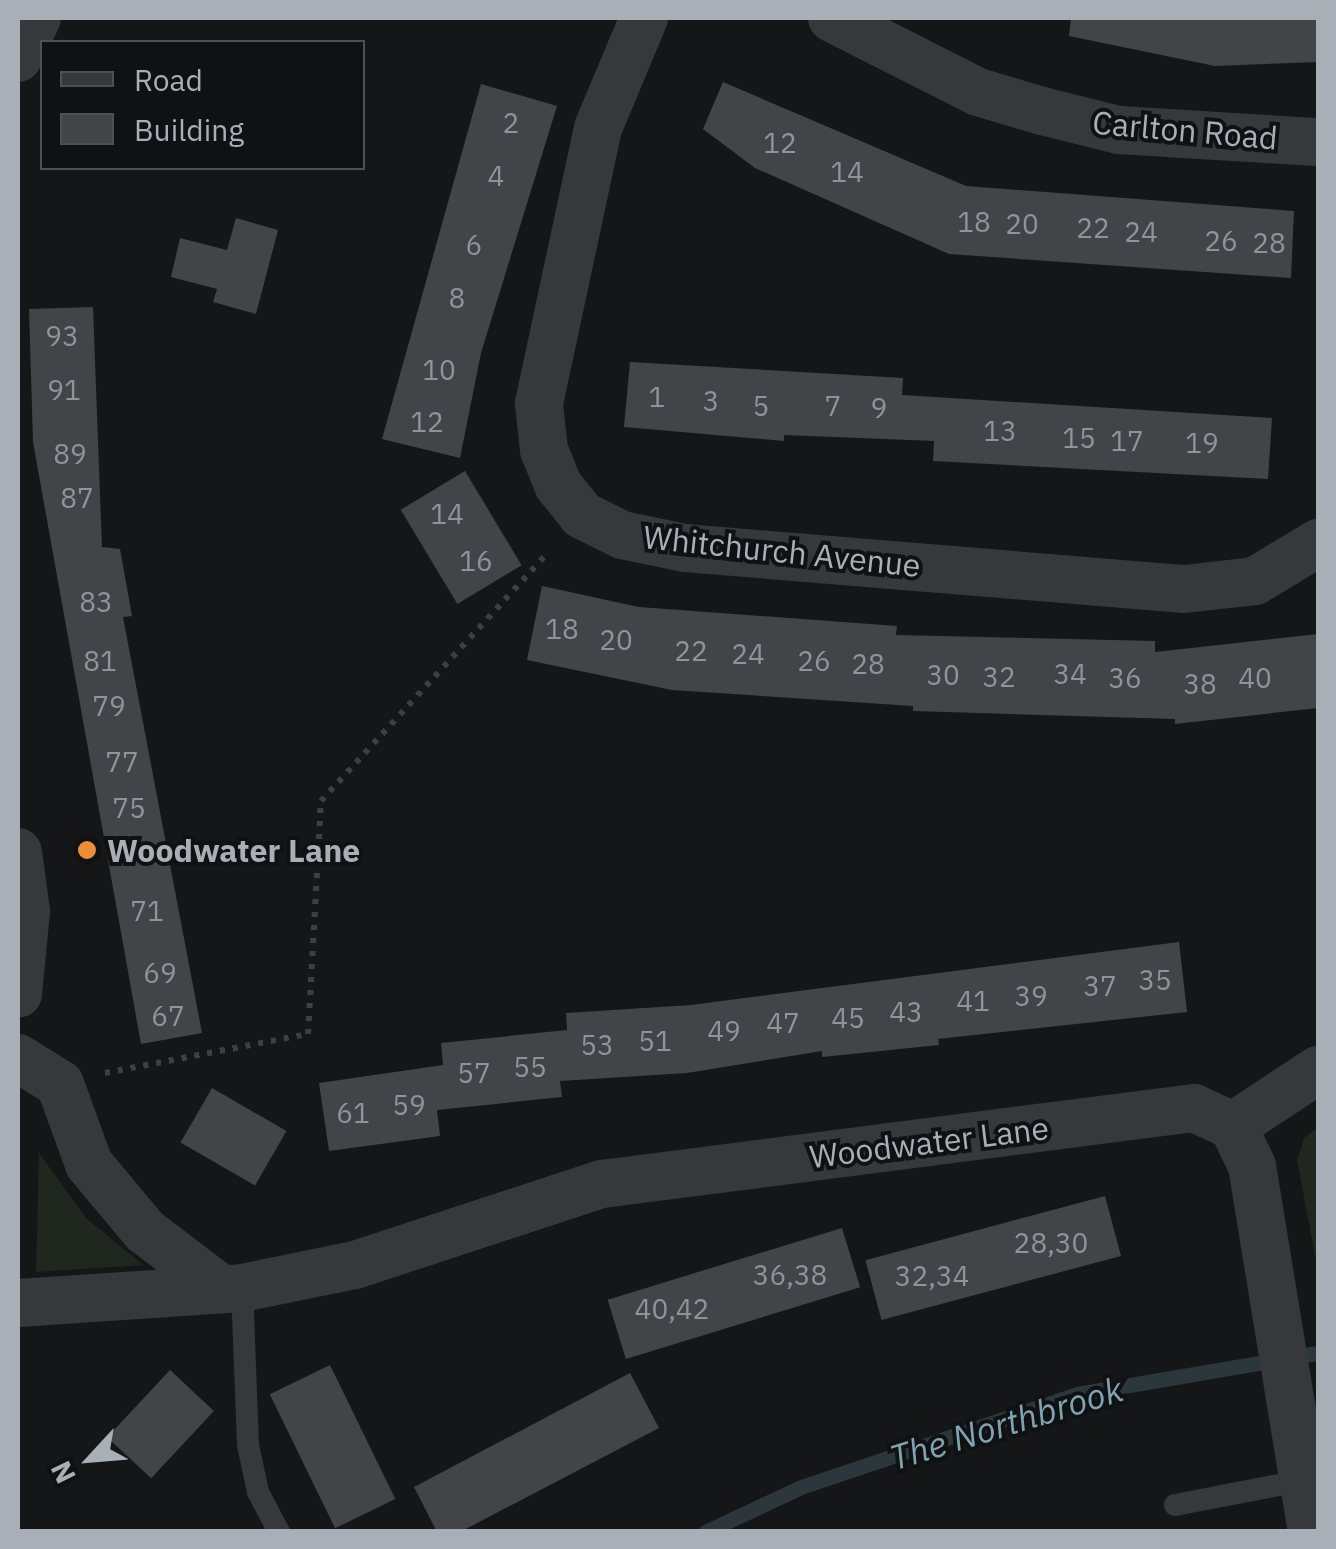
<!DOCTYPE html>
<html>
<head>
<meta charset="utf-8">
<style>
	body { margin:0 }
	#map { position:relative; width:1336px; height:1549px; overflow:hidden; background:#151617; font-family:"IBM Plex Sans",sans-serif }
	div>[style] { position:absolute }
	.green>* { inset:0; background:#20271f }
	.stream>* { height:15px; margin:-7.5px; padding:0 7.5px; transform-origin:7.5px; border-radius:7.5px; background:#2c373b }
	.building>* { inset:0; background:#424447; transform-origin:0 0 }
	.path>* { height:6px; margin-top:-3px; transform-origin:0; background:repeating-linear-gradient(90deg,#3c4043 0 5px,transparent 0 13px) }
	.service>* { height:22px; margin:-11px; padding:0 11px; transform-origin:11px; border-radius:11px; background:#36383c }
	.minor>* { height:48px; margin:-24px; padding:0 24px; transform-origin:24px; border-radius:24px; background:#36383c }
	.dots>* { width:28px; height:28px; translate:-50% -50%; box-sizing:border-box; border:5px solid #101112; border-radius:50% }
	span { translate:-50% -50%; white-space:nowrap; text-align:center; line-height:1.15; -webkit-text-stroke:8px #101112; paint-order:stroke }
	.number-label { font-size:28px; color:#8e949b }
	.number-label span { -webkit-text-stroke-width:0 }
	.street-label { font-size:32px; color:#a8afb7 }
	.poi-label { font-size:32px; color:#a8afb7; font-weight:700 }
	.left { translate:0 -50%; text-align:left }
	.water-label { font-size:35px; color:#80a3b1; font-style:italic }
	.frame { position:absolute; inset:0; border:20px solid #a8afb7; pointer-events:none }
	.legend { position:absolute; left:40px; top:40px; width:325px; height:130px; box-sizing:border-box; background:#101112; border:2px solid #4d5054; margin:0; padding:12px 18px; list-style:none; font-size:30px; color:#a8afb7 }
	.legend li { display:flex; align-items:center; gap:20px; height:50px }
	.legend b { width:50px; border:2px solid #4d5054 }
	.north { position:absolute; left:40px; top:1409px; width:100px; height:100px; -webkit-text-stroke:8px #101112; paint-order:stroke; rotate:244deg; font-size:28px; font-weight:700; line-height:40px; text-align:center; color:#a8afb7 }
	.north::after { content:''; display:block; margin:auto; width:35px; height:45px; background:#a8afb7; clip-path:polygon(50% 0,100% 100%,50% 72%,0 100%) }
</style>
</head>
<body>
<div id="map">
	<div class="green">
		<div style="clip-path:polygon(1318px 1127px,1318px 1271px,1297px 1160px,1304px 1138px)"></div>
		<div style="clip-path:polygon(39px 1153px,86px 1218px,143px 1265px,36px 1272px)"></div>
	</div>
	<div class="stream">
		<div style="left:705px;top:1532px;width:106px;rotate:-25.1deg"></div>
		<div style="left:801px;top:1487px;width:291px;rotate:-18.6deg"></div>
		<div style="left:1077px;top:1394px;width:244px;rotate:-9.7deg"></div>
	</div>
	<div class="building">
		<div style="clip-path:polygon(1071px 18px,1318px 18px,1318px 62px,1215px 66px,1069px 36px)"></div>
		<div style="clip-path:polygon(723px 82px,966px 186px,1294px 211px,1291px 278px,949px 254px,755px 168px,703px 129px)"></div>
		<div style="clip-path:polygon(481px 84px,557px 106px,481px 353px,460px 458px,382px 439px)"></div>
		<div style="clip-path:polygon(236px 218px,278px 230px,256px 314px,213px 302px,217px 289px,171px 277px,180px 238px,227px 250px)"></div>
		<div style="clip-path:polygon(93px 307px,102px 547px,120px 549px,132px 616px,123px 617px,202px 1033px,141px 1044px,33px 442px,29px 309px)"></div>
		<div style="clip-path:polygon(630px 362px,903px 378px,902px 395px,1272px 418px,1268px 479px,933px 461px,934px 441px,784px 435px,784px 441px,624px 427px)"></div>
		<div style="left:465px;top:471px;width:110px;height:75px;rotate:59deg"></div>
		<div style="clip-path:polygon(542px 586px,639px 607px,897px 626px,896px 635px,1155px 641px,1155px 652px,1318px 634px,1318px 708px,1175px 724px,1175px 719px,913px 711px,913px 706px,672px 690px,527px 660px)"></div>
		<div style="clip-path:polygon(1179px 942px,1187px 1012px,938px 1039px,939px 1045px,822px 1057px,822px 1051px,687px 1073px,560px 1081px,562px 1097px,437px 1110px,440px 1136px,329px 1151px,319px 1083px,443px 1065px,441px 1043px,567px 1030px,566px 1013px,691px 1005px)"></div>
		<div style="left:212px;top:1088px;width:86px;height:63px;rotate:30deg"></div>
		<div style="left:1105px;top:1196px;width:62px;height:248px;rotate:75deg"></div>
		<div style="left:842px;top:1228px;width:62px;height:245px;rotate:73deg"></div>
		<div style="left:330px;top:1365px;width:149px;height:67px;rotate:64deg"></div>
		<div style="left:170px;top:1370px;width:60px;height:92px;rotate:43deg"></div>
		<div style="clip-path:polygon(630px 1373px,659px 1428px,460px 1532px,437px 1532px,414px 1487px)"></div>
	</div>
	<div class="path">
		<div style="left:105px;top:1073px;width:207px;rotate:-10.9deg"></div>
		<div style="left:308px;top:1034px;width:233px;rotate:-86.8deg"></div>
		<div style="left:321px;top:801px;width:338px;rotate:-47.6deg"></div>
	</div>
	<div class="service">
		<div style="left:242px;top:1288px;width:157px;rotate:87.8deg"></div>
		<div style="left:248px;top:1445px;width:48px;rotate:78deg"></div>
		<div style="left:258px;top:1492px;width:45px;rotate:62.3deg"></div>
		<div style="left:1175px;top:1505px;width:132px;rotate:-10.9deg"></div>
	</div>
	<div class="minor">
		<div style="left:644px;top:18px;width:119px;rotate:112.7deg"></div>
		<div style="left:598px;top:128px;width:282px;rotate:102.1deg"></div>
		<div style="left:539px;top:404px;width:46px;rotate:83.8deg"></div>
		<div style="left:544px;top:450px;width:38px;rotate:68deg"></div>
		<div style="left:558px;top:485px;width:38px;rotate:51deg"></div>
		<div style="left:582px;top:515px;width:45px;rotate:26.6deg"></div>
		<div style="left:622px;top:535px;width:64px;rotate:11.7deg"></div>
		<div style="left:685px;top:548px;width:501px;rotate:4.7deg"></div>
		<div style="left:1184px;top:589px;width:71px;rotate:-6.4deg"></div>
		<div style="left:1255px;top:581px;width:74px;rotate:-31.1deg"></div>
		<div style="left:832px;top:18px;width:164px;rotate:26.9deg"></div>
		<div style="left:978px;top:92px;width:67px;rotate:16.5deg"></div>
		<div style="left:1042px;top:111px;width:79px;rotate:13.9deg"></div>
		<div style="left:1119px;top:130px;width:199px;rotate:3.5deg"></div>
		<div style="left:18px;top:58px;width:44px;rotate:-64.6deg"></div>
		<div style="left:18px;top:852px;width:60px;rotate:82.3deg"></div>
		<div style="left:26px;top:911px;width:83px;rotate:95.5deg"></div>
		<div style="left:18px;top:1058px;width:49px;rotate:31.8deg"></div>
		<div style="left:60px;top:1084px;width:85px;rotate:70.1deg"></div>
		<div style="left:89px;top:1164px;width:87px;rotate:50.1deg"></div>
		<div style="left:145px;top:1231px;width:96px;rotate:37.3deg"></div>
		<div style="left:1233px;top:1126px;width:102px;rotate:-33.4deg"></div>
		<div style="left:18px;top:1303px;width:225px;rotate:-3.8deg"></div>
		<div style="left:242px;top:1288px;width:115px;rotate:-11.5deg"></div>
		<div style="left:355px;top:1265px;width:260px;rotate:-18.2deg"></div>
		<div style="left:602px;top:1184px;width:597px;rotate:-7.32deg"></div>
		<div style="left:1194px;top:1108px;width:43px;rotate:24.8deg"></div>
		<div style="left:1233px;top:1126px;width:44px;rotate:64.6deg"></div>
		<div style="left:1252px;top:1166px;width:371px;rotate:80.7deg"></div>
	</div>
	<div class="dots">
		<div style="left:87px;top:850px;background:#ec8e38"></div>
	</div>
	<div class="number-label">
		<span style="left:511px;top:123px">2</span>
		<span style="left:780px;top:143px">12</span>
		<span style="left:847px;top:172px">14</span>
		<span style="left:496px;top:176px">4</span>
		<span style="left:974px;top:222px">18</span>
		<span style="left:1022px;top:224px">20</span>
		<span style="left:1093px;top:228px">22</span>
		<span style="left:1141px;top:232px">24</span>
		<span style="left:1221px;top:241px">26</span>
		<span style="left:1269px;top:243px">28</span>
		<span style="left:474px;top:245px">6</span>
		<span style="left:457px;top:298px">8</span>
		<span style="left:62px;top:336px">93</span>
		<span style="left:439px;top:370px">10</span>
		<span style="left:64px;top:390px">91</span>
		<span style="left:657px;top:397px">1</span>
		<span style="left:711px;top:401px">3</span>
		<span style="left:761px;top:406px">5</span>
		<span style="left:833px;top:406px">7</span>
		<span style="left:879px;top:408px">9</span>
		<span style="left:427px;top:422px">12</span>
		<span style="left:1000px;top:431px">13</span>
		<span style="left:1079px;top:438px">15</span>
		<span style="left:1127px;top:441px">17</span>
		<span style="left:1202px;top:443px">19</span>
		<span style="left:70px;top:454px">89</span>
		<span style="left:77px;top:498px">87</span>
		<span style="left:447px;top:514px">14</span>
		<span style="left:476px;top:561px">16</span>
		<span style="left:96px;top:602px">83</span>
		<span style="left:562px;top:629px">18</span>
		<span style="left:616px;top:640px">20</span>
		<span style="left:691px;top:651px">22</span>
		<span style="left:748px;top:654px">24</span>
		<span style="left:100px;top:661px">81</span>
		<span style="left:814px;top:661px">26</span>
		<span style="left:868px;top:664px">28</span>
		<span style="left:1070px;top:674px">34</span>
		<span style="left:943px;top:675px">30</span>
		<span style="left:999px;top:677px">32</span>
		<span style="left:1125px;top:678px">36</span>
		<span style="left:1255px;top:678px">40</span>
		<span style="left:1200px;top:684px">38</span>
		<span style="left:109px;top:706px">79</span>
		<span style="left:122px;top:762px">77</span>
		<span style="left:129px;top:808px">75</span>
		<span style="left:147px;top:911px">71</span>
		<span style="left:160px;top:973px">69</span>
		<span style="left:1155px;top:980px">35</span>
		<span style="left:1100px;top:986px">37</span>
		<span style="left:1031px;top:996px">39</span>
		<span style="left:973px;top:1001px">41</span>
		<span style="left:906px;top:1012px">43</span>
		<span style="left:168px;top:1016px">67</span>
		<span style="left:848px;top:1018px">45</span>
		<span style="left:783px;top:1023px">47</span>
		<span style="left:724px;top:1031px">49</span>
		<span style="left:655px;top:1041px">51</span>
		<span style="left:597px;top:1045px">53</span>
		<span style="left:530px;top:1067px">55</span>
		<span style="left:474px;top:1073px">57</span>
		<span style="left:409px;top:1105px">59</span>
		<span style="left:353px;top:1113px">61</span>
		<span style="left:1051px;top:1243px">28,30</span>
		<span style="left:790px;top:1275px">36,38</span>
		<span style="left:932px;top:1276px">32,34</span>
		<span style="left:672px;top:1309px">40,42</span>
	</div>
	<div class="street-label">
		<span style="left:1185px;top:130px;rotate:5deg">Carlton Road</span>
		<span style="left:782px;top:551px;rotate:6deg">Whitchurch Avenue</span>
		<span style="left:929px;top:1142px;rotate:-7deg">Woodwater Lane</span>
	</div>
	<div class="poi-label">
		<span class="left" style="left:107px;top:850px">Woodwater Lane</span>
	</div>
	<div class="water-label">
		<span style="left:1006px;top:1423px;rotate:-17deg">The Northbrook</span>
	</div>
	<div class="frame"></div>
	<ul class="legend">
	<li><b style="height:12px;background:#36383c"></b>Road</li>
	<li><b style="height:28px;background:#424447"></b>Building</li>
	</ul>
	<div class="north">N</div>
</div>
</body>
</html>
